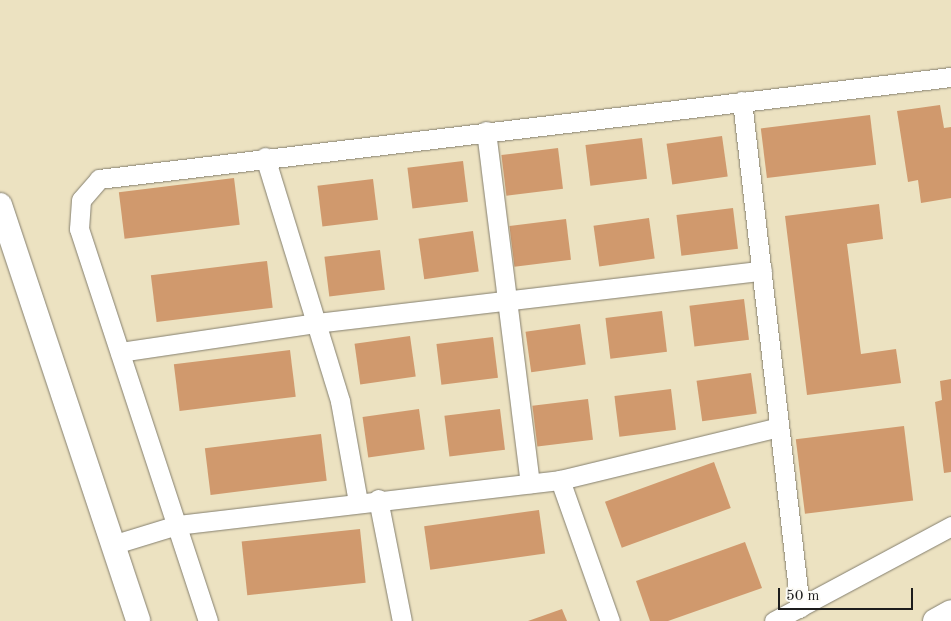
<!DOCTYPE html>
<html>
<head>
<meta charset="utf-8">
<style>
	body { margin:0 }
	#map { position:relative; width:951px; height:621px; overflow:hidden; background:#ece2c1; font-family:"Old Standard TT",serif }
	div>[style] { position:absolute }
	.building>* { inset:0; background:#d0996d; transform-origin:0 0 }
	.roads { filter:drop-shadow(0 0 1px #847f6e) drop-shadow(0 0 1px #847f6e) }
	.minor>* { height:19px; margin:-9.5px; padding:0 9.5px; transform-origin:9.5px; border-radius:9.5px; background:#fff }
	.major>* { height:24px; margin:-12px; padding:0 12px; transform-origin:12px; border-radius:12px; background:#fff }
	span { translate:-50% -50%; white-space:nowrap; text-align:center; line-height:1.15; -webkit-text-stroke:5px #fdfcf7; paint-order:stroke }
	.scale { position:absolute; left:778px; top:588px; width:135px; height:22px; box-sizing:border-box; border:2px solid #1c1c1c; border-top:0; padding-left:6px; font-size:15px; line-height:18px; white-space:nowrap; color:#1c1c1c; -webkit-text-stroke:4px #fdfcf7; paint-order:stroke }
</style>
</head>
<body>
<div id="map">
	<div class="building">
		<div style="clip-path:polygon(940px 105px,944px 128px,951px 127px,951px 198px,921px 203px,918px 180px,908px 182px,897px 111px)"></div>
		<div style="left:870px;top:115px;width:50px;height:110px;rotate:83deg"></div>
		<div style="left:722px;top:136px;width:41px;height:56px;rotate:82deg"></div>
		<div style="left:642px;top:138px;width:41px;height:57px;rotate:83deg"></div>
		<div style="left:558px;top:148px;width:41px;height:57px;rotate:83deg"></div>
		<div style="left:463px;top:161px;width:41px;height:56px;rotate:83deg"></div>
		<div style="left:234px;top:178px;width:47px;height:116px;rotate:83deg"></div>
		<div style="left:373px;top:179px;width:41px;height:56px;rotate:83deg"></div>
		<div style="clip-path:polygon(879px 204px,883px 239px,847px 244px,861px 354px,896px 349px,901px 383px,807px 395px,785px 216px)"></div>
		<div style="left:733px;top:208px;width:41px;height:57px;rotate:83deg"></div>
		<div style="left:649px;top:218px;width:41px;height:56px;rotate:82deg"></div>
		<div style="left:566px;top:219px;width:41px;height:57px;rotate:83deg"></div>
		<div style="left:473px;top:231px;width:41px;height:55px;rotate:82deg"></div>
		<div style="left:380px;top:250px;width:40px;height:56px;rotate:83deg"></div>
		<div style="left:267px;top:261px;width:47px;height:117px;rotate:83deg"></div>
		<div style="left:744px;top:299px;width:41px;height:55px;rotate:83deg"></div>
		<div style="left:662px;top:311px;width:41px;height:57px;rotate:83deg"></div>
		<div style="left:580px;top:324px;width:41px;height:55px;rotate:82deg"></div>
		<div style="left:410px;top:336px;width:41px;height:56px;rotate:82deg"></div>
		<div style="left:493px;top:337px;width:41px;height:57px;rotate:83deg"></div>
		<div style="left:290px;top:350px;width:47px;height:117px;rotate:83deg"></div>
		<div style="left:751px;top:373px;width:41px;height:55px;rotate:82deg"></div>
		<div style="clip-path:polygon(951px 379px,951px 472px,944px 473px,935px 402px,942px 400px,940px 381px)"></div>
		<div style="left:671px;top:389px;width:41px;height:57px;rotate:83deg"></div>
		<div style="left:588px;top:399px;width:41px;height:56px;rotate:83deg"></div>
		<div style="left:419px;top:409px;width:41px;height:57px;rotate:82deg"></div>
		<div style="left:500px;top:409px;width:41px;height:56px;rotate:83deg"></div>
		<div style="left:904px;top:426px;width:75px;height:109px;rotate:83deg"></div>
		<div style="left:321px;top:434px;width:47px;height:117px;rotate:83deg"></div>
		<div style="left:714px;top:462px;width:49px;height:116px;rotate:70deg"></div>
		<div style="left:539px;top:510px;width:44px;height:116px;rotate:82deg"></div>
		<div style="left:360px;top:529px;width:54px;height:119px;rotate:84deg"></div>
		<div style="clip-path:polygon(745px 542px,762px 588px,668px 621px,650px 621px,636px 581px)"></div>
		<div style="clip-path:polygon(562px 609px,567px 621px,528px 621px)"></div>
	</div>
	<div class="roads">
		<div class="minor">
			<div style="left:742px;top:101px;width:510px;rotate:83.47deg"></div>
			<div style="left:486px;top:131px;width:355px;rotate:82.9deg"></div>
			<div style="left:265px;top:157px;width:255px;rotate:72.9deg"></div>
			<div style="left:340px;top:401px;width:103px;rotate:79.9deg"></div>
			<div style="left:120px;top:352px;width:198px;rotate:-8.4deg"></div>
			<div style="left:316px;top:323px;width:449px;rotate:-6.7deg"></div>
			<div style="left:560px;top:480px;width:150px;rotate:70.5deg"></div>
			<div style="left:378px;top:499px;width:124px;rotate:78.9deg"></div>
			<div style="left:112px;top:545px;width:68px;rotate:-17.1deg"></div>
			<div style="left:177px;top:525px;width:386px;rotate:-6.7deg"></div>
			<div style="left:560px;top:480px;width:225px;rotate:-13.6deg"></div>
			<div style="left:208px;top:621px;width:413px;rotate:-108.2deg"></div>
			<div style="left:79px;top:229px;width:29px;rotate:-86deg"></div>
			<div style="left:81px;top:200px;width:28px;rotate:-49deg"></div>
			<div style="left:99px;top:179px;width:858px;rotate:-6.83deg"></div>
			<div style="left:774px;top:621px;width:201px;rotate:-28.2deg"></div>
		</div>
		<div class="major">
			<div style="left:0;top:205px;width:438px;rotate:71.6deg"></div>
			<div style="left:935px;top:621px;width:18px;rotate:-29deg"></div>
		</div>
	</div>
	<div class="scale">50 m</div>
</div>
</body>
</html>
